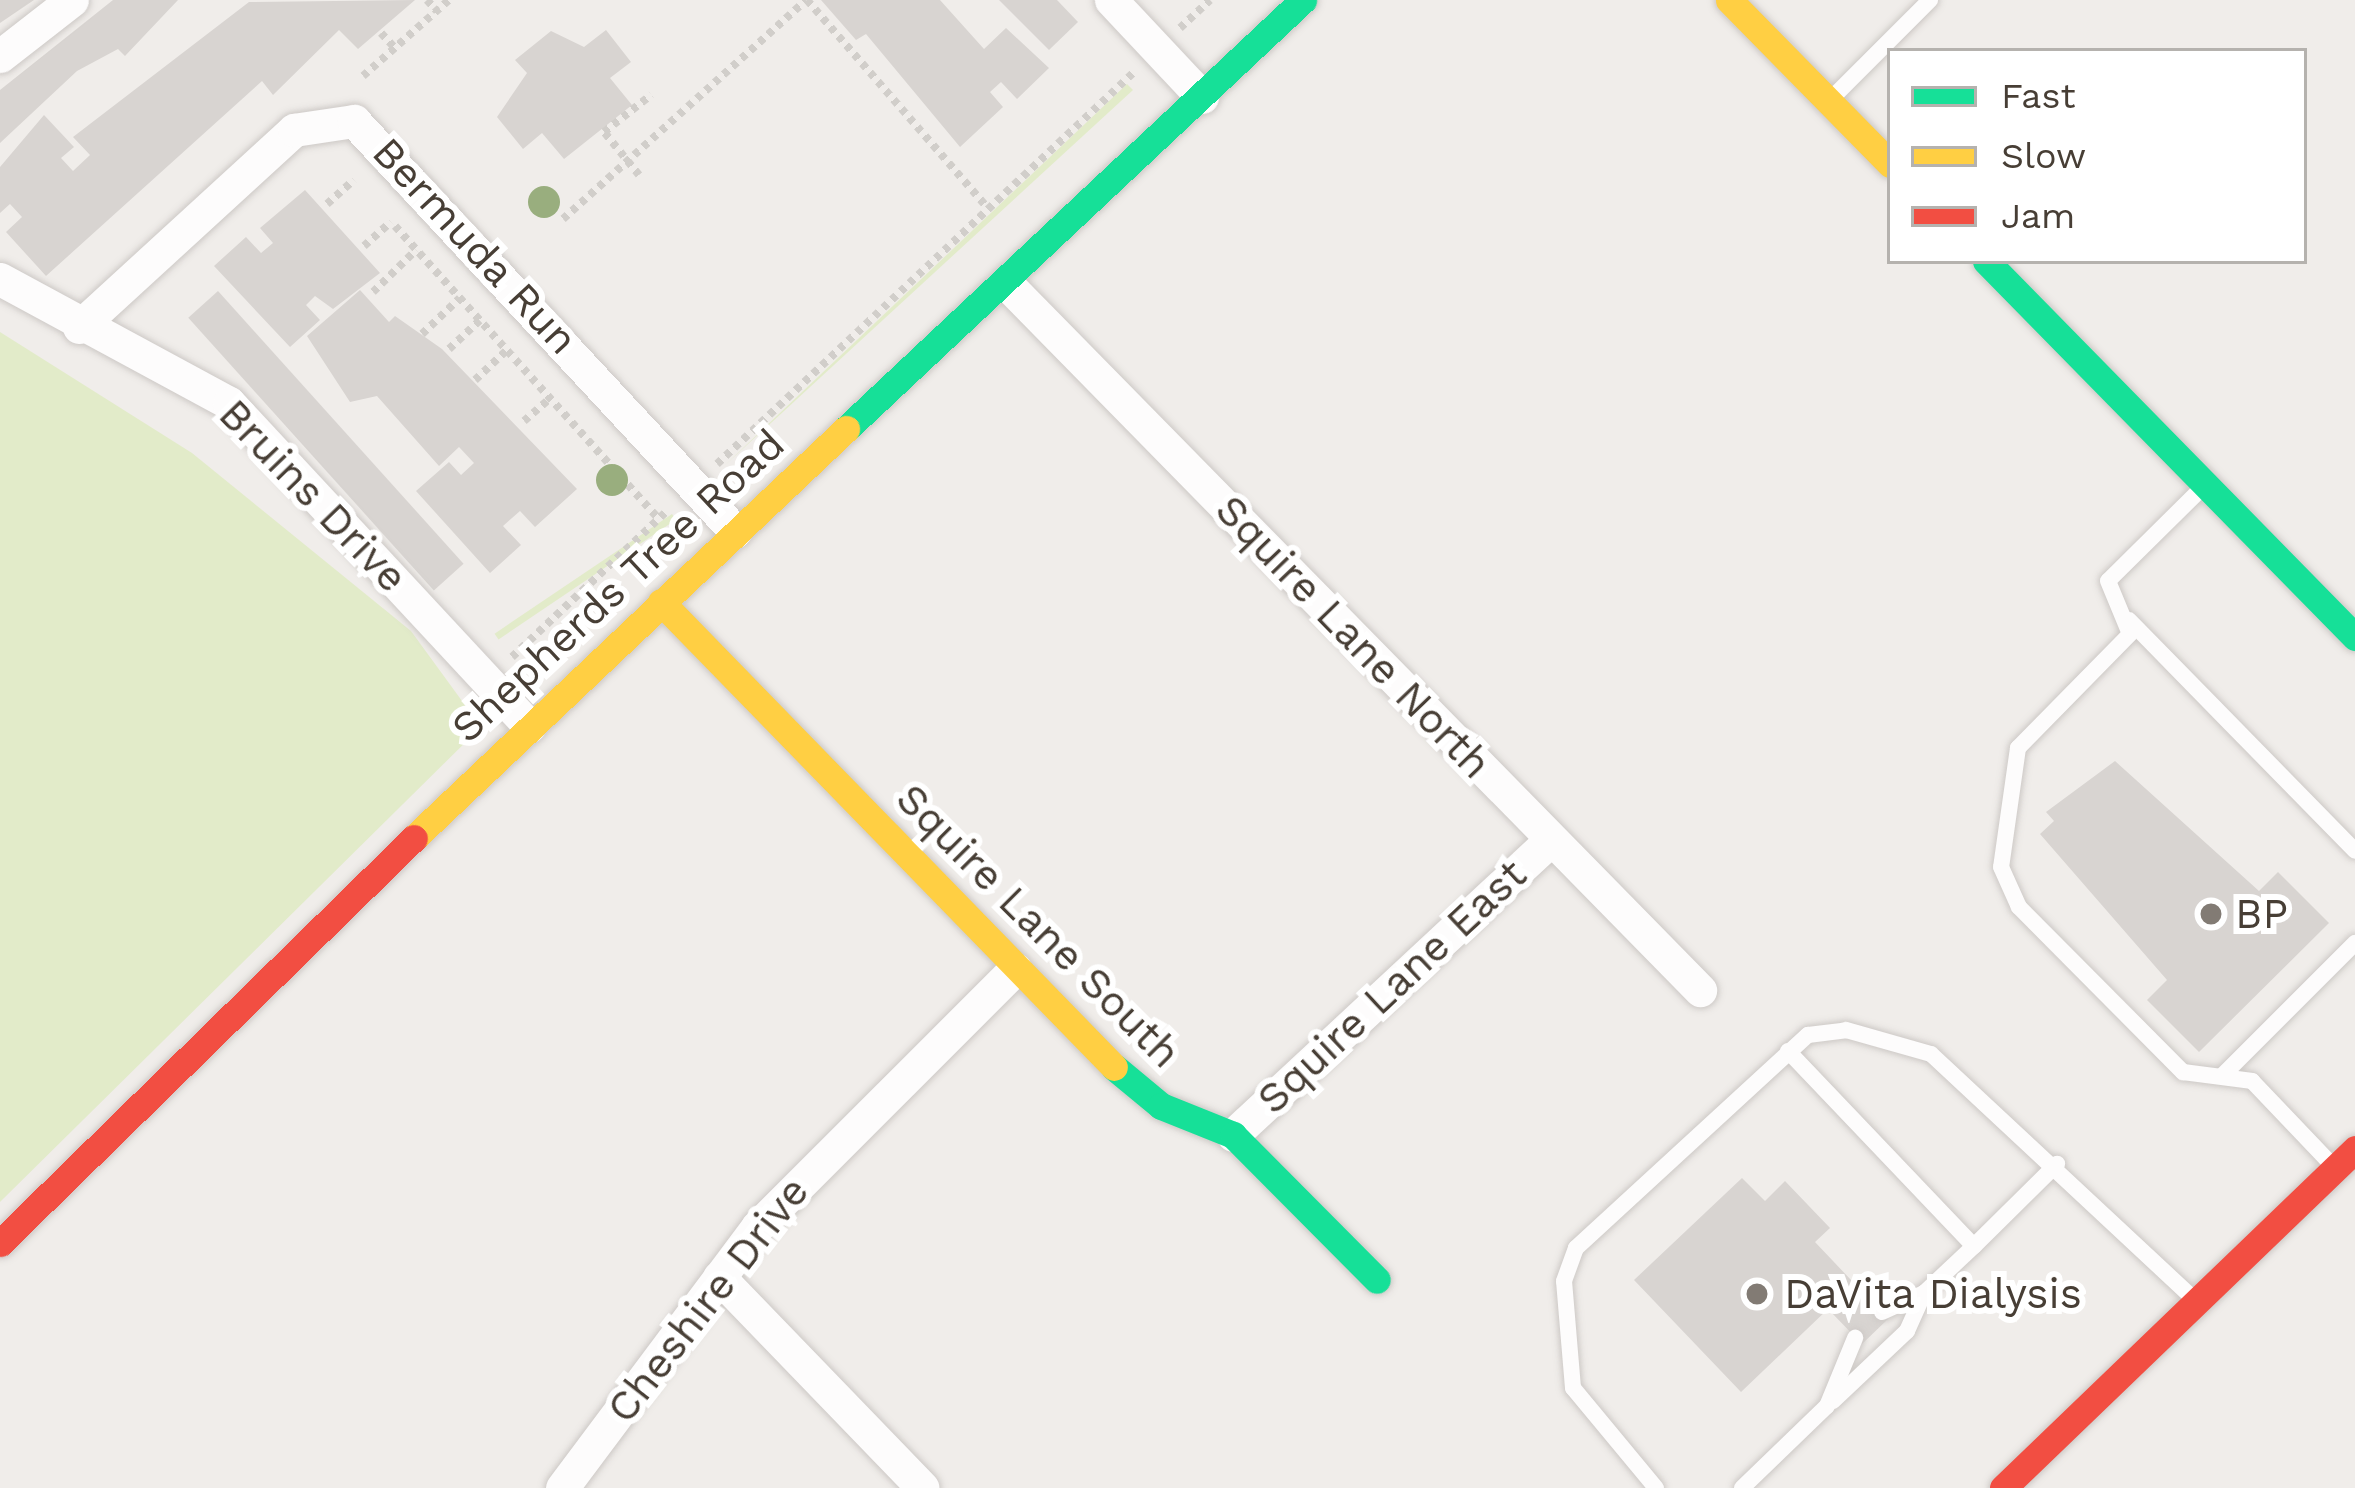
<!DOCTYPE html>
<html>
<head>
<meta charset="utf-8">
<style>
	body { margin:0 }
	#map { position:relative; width:2355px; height:1488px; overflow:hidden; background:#f0edea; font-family:"Work Sans",sans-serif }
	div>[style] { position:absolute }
	.green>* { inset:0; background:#e2ebc9; transform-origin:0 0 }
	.building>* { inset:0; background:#d8d4d1; transform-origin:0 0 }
	.path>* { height:8px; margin-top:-4px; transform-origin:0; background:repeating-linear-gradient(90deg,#d1ceca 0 6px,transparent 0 12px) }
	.roads { filter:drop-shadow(0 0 3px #cdc9c6) drop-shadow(0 0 3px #cdc9c6) }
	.lane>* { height:16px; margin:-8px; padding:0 8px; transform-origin:8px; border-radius:8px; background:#fdfcfc }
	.street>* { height:33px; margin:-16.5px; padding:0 16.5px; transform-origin:16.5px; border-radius:16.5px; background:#fdfcfc }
	.fast>* { height:27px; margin:-13.5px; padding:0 13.5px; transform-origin:13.5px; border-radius:13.5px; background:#16e098 }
	.slow>* { height:27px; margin:-13.5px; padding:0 13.5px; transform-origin:13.5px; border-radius:13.5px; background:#ffcf43 }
	.jam>* { height:27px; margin:-13.5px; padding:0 13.5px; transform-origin:13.5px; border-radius:13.5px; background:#f24e42 }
	.trees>* { width:32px; height:32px; margin:-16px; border-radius:50%; background:#99ae7e }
	.dots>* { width:33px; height:33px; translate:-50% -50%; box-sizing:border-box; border:6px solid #fff; border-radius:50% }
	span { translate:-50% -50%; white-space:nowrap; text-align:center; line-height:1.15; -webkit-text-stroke:12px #fff; paint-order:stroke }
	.street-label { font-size:42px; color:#473e35 }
	.poi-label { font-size:42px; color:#473e35 }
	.left { translate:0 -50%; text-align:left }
	.legend { position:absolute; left:1887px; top:48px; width:420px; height:216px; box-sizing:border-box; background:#fff; border:3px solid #b5b2ae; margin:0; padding:15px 21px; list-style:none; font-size:36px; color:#473e35 }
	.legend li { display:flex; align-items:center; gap:24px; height:60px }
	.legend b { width:60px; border:3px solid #b5b2ae }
</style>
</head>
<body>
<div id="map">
	<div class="green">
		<div style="clip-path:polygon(1127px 84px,1133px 90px,723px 467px)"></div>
		<div style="clip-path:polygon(0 332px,192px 453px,411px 631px,481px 727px,0 1202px)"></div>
		<div style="left:672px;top:514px;width:7px;height:214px;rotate:56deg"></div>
	</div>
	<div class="building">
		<div style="clip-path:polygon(0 0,34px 0,0 23px)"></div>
		<div style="clip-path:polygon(113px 0,178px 0,125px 56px,118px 49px,77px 71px,0 143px,0 90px)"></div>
		<div style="clip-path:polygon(415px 0,358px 49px,339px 30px,273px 95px,262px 81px,46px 276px,6px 232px,22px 217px,10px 204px,0 213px,0 167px,44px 115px,74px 147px,61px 158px,73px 171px,90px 155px,73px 137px,249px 2px)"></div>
		<div style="clip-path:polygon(821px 0,940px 0,984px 49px,1006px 28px,1049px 68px,1017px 99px,1001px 82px,990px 92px,1003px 107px,960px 147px,866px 34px,856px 40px)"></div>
		<div style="clip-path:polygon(999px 0,1057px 0,1078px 22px,1049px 50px)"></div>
		<div style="clip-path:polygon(606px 30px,631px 62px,610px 78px,632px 105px,564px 159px,542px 133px,523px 149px,497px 117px,527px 73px,515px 60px,551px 31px,584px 47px)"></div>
		<div style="clip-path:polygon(305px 190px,380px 273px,333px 309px,315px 296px,306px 305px,320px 320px,290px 347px,214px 266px,246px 237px,261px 253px,273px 243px,260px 228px)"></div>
		<div style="clip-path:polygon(360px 290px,389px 322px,395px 316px,442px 349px,577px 489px,535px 527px,520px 511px,503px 526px,521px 545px,490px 573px,416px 491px,449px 462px,461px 475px,474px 463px,459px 447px,439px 466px,377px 396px,350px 402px,307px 336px)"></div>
		<div style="left:218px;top:291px;width:367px;height:40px;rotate:48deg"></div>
		<div style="clip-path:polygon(2115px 761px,2259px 891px,2278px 872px,2329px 923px,2199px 1052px,2147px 1000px,2167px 980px,2040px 834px,2054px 821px,2046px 812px)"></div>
		<div style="clip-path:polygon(1742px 1178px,1765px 1201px,1785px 1181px,1830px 1228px,1815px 1242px,1888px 1319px,1862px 1344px,1828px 1309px,1741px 1392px,1634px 1280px)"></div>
	</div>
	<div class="path">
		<div style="left:427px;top:0;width:15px;rotate:48deg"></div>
		<div style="left:807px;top:0;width:276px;rotate:49deg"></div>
		<div style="left:1180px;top:28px;width:41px;rotate:-43deg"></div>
		<div style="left:381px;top:33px;width:21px;rotate:47deg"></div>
		<div style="left:363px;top:76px;width:115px;rotate:-41.5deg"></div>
		<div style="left:639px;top:175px;width:55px;rotate:-129.1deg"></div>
		<div style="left:604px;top:132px;width:60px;rotate:-38.2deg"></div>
		<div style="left:327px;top:204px;width:36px;rotate:-42deg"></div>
		<div style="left:563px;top:219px;width:327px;rotate:-42deg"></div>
		<div style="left:395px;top:226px;width:394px;rotate:48deg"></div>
		<div style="left:364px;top:246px;width:36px;rotate:-42deg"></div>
		<div style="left:373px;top:292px;width:60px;rotate:-44.3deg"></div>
		<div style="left:422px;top:334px;width:52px;rotate:-43.5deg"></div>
		<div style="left:449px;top:349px;width:42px;rotate:-43.1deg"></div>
		<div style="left:475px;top:380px;width:44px;rotate:-43.2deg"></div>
		<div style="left:524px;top:421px;width:35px;rotate:-41deg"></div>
		<div style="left:717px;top:464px;width:574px;rotate:-43.23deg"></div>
		<div style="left:512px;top:657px;width:213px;rotate:-43.3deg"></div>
	</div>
	<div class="roads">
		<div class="lane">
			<div style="left:1829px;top:101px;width:143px;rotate:-45deg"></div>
			<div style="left:2205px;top:485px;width:136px;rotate:135.3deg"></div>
			<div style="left:2108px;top:581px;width:57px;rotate:67.5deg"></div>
			<div style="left:2130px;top:634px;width:160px;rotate:134.5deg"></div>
			<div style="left:2018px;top:748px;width:120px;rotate:98.1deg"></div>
			<div style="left:2001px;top:867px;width:44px;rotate:65.8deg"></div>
			<div style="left:2019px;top:907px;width:233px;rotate:45.2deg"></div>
			<div style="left:2183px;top:1072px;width:70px;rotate:7.4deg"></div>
			<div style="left:2252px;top:1081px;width:113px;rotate:46.4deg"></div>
			<div style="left:2129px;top:620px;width:323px;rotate:45.6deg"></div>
			<div style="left:1788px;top:1051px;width:269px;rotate:46.4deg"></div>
			<div style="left:1974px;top:1246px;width:117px;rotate:-44.7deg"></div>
			<div style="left:2223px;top:1075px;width:187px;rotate:-45deg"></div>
			<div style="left:1882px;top:1312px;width:46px;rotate:-24.3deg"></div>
			<div style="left:1924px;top:1293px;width:69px;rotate:-43.2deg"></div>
			<div style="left:1833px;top:1401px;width:102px;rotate:-43.4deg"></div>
			<div style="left:1907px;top:1331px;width:42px;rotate:-65.9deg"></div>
			<div style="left:1656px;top:1488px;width:130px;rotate:-129.7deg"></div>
			<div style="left:1573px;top:1388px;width:107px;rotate:-94.8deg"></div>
			<div style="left:1564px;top:1281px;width:35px;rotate:-70deg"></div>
			<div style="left:1576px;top:1248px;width:315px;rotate:-42.6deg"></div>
			<div style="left:1808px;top:1035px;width:38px;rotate:-7deg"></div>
			<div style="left:1846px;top:1030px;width:88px;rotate:15.8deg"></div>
			<div style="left:1931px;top:1054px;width:357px;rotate:43deg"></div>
			<div style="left:1742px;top:1488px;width:118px;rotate:-44deg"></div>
			<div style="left:1827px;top:1406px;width:74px;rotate:-67.6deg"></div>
		</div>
		<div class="street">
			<div style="left:1111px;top:0;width:133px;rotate:46.8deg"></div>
			<div style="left:0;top:56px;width:91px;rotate:-37.9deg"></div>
			<div style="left:0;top:279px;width:260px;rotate:28.4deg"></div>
			<div style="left:229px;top:403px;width:441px;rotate:47.1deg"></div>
			<div style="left:1006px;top:283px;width:991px;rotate:45.53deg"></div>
			<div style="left:79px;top:327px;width:292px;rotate:-42.5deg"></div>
			<div style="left:294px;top:130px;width:61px;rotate:-8.5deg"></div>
			<div style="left:354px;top:121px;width:560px;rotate:47.1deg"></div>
			<div style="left:1233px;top:1135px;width:434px;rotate:-42.9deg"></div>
			<div style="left:719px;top:1277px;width:293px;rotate:46deg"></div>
			<div style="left:562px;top:1488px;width:326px;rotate:-53.2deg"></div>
			<div style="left:757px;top:1227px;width:365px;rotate:-45deg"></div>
		</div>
		<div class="fast">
			<div style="left:1986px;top:261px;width:527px;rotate:45.54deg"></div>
			<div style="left:846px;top:429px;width:627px;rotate:-43.19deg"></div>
			<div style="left:1114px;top:1067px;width:61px;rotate:39.7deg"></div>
			<div style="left:1161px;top:1106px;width:78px;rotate:21.9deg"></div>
			<div style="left:1233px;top:1135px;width:204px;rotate:45.2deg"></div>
		</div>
		<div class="slow">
			<div style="left:1729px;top:0;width:230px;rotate:45.5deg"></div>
			<div style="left:661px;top:602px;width:649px;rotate:45.75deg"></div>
			<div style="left:414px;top:838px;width:595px;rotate:-43.43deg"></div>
		</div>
		<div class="jam">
			<div style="left:0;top:1243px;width:579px;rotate:-44.37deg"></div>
			<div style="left:2003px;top:1488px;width:489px;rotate:-43.9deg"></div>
		</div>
	</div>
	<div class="trees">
		<div style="left:544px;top:202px"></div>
		<div style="left:612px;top:480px"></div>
	</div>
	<div class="dots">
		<div style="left:2211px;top:914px;background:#827b74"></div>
		<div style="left:1757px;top:1294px;background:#827b74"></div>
	</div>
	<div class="street-label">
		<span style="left:475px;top:246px;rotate:47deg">Bermuda Run</span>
		<span style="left:313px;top:496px;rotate:46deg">Bruins Drive</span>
		<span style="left:618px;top:586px;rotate:-43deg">Shepherds Tree Road</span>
		<span style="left:1353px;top:637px;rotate:46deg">Squire Lane North</span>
		<span style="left:1038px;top:926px;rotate:45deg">Squire Lane South</span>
		<span style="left:1392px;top:987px;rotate:-43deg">Squire Lane East</span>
		<span style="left:708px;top:1300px;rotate:-52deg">Cheshire Drive</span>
	</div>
	<div class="poi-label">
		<span class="left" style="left:2235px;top:914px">BP</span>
		<span class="left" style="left:1784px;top:1294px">DaVita Dialysis</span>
	</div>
	<ul class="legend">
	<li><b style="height:15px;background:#16e098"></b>Fast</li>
	<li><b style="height:15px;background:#ffcf43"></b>Slow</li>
	<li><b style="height:15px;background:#f24e42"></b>Jam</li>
	</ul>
</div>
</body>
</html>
